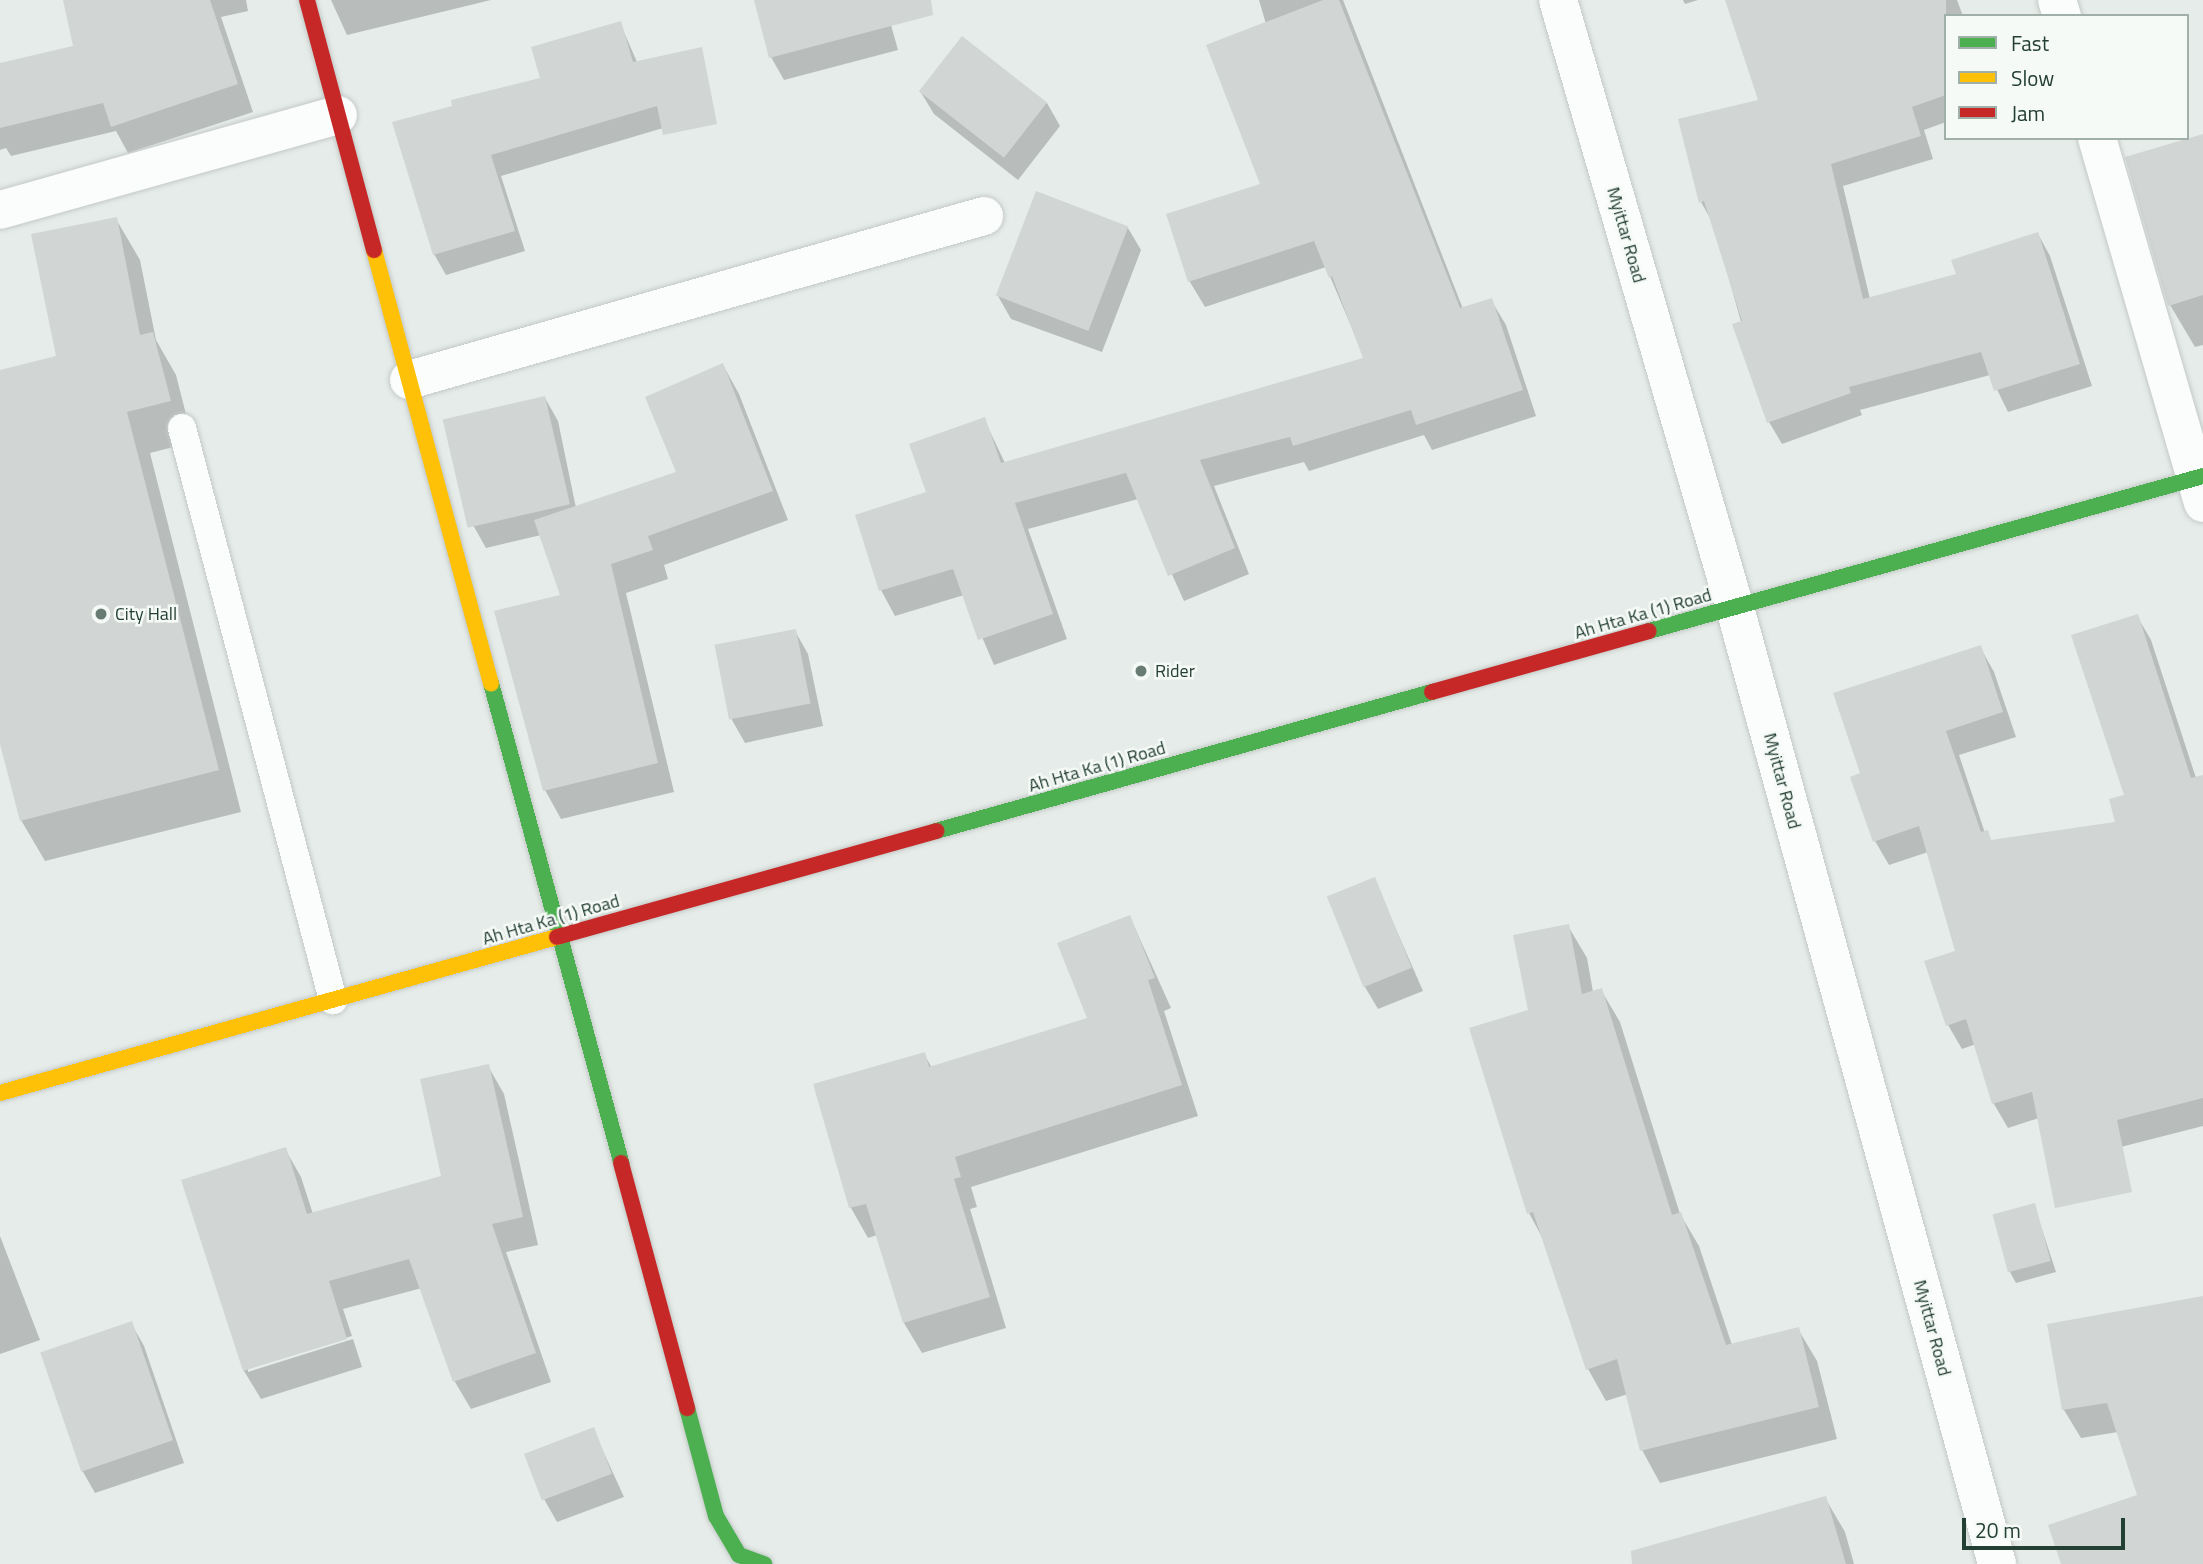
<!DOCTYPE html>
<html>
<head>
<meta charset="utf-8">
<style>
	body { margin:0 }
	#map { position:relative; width:2203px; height:1564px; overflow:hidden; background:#e6ece9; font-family:"Titillium Web",sans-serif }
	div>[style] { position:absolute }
	.shadow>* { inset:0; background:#0003 }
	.building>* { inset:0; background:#d1d5d3; transform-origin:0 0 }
	.roads { filter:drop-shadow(0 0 2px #c3c9c6) drop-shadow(0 0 2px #c3c9c6) }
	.lane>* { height:28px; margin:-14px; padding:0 14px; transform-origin:14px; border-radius:14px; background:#fbfcfc }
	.street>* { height:38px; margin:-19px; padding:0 19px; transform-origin:19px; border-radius:19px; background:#fbfcfc }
	.fast>* { height:16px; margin:-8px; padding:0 8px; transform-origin:8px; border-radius:8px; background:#4caf50 }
	.slow>* { height:16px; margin:-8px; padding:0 8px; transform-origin:8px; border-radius:8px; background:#ffc107 }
	.jam>* { height:16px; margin:-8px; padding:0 8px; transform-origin:8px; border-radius:8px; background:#c62828 }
	.dots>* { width:19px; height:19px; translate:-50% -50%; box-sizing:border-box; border:4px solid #f5faf7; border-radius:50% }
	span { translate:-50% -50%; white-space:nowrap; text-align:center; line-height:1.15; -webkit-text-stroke:5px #f5faf7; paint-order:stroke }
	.street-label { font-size:18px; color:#243f34 }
	.poi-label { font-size:18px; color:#243f34 }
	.left { translate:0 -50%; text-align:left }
	.legend { position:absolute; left:1944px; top:14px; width:245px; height:126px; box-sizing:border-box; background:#f5faf7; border:2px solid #a1afa9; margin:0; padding:9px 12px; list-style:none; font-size:21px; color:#243f34 }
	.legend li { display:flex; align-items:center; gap:14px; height:35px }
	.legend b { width:35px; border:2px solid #a1afa9 }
	.scale { position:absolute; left:1962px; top:1518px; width:163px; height:32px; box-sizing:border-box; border:4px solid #243f34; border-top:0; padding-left:9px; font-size:21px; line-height:24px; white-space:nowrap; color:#243f34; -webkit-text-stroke:5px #f5faf7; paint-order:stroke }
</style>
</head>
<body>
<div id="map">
	<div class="shadow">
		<div style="clip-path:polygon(65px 0,246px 0,248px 11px,221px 17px,253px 112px,128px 153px,116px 131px,11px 156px,6px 148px,0 150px,0 65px,75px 47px)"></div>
		<div style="clip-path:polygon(331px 0,491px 0,347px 35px)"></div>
		<div style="clip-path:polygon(756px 0,884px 0,898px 50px,784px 80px,771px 57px)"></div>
		<div style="clip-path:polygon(1259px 0,1343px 0,1463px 309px,1491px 300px,1506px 325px,1536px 416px,1432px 450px,1424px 435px,1309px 471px,1304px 462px,1214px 486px,1249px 574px,1184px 601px,1138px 499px,1028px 529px,1067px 639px,994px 665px,964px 595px,895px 616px,881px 590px,928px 494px,984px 419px,1005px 463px,1365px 359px,1326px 267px,1205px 307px,1190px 282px,1168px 215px,1262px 185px,1266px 24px)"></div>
		<div style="clip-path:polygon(1683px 0,1698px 0,1685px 4px)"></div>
		<div style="clip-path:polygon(1727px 0,1957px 0,1963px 16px,1946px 16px,1946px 122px,1924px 130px,1933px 159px,1843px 186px,1870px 299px,1958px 275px,2038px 234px,2050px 256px,2092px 386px,2008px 412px,1990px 375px,1860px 410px,1862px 415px,1782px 444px,1769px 422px,1714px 225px,1701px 202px,1760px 101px)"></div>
		<div style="clip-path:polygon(620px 23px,637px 62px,680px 123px,501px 176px,525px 251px,446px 275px,434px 254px,454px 108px,542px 79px)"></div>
		<div style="clip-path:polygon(920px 91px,1047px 103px,1060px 126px,1018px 180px,934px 114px)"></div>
		<div style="clip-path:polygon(2203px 136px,2203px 345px,2195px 347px,2170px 305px)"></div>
		<div style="clip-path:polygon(116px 219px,140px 260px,156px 340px,176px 375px,193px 442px,150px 453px,241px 812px,45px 861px,21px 820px,0 736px,0 372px,58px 358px)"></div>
		<div style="clip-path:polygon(1128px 228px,1141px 250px,1102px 352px,1011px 319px,998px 296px)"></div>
		<div style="clip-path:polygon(723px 365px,739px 394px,788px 520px,664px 565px,668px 579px,626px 593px,674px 792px,561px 819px,545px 790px,562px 596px,541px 535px,486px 548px,473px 525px,445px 420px,545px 398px,558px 421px,576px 508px,679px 473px)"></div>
		<div style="clip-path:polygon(2137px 616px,2151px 640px,2196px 778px,2203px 786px,2203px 1126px,2058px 1163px,2039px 1118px,2008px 1128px,1994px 1104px,1976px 1044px,1962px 1049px,1948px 1025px,1957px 952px,1928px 852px,1889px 865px,1875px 841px,1862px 774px,1980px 647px,1994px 672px,2016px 737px,1959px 755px,1985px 833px,1993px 842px,2117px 823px,2126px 796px)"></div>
		<div style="clip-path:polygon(795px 631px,808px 654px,823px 726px,745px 743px,732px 720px,717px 647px)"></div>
		<div style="clip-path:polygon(1374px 879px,1423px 991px,1378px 1009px,1365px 987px)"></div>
		<div style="clip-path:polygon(1130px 917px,1171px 1008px,1164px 1011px,1198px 1116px,971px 1187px,977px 1207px,970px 1209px,1006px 1328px,922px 1353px,904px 1323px,877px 1235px,868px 1238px,851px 1208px,815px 1085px,924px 1054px,932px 1068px,1089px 1019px)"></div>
		<div style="clip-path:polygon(1568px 926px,1587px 958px,1593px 992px,1601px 990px,1620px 1022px,1680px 1214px,1699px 1246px,1732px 1345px,1798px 1329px,1817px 1361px,1837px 1439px,1660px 1483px,1642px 1450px,1628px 1394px,1606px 1401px,1588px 1369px,1543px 1239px,1529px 1213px,1530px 1011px)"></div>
		<div style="clip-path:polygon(488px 1066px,504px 1094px,538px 1245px,506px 1252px,551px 1382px,471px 1409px,455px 1382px,422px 1288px,343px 1309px,352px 1336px,248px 1368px,248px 1372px,353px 1339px,362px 1367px,261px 1399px,244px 1371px,183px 1182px,285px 1149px,301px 1177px,313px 1214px,443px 1177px)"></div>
		<div style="clip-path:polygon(2034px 1205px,2056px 1272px,2016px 1283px,2010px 1272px)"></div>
		<div style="clip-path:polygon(0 1236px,40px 1340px,0 1354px)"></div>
		<div style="clip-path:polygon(131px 1323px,144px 1346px,184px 1463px,95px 1493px,82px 1470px)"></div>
		<div style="clip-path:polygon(2049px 1326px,2203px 1484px,2203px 1564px,2063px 1564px,2139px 1497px,2118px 1432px,2081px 1438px,2064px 1410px)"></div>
		<div style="clip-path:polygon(593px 1429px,624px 1497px,557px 1522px,544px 1499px)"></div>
		<div style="clip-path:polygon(1825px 1498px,1845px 1532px,1854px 1564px,1675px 1564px)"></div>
	</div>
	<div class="building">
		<div style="clip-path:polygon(63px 0,210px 0,238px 84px,111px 127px,103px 103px,0 128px,0 63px,73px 46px)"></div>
		<div style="clip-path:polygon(754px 0,931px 0,933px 15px,769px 58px)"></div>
		<div style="clip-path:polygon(1323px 0,1339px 0,1460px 308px,1492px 298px,1523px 390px,1416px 425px,1411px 410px,1293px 446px,1290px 437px,1200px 460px,1235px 548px,1168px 576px,1126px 473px,1015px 503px,1053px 614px,978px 640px,953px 569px,879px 591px,855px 515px,926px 492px,909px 444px,985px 417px,1001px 463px,1363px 358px,1332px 276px,1329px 278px,1314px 241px,1188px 282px,1166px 214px,1260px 184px,1206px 45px)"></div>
		<div style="clip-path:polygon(1725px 0,1946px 0,1946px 95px,1912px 107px,1921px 136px,1831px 164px,1863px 299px,1956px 274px,1951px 260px,2038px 232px,2080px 364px,1994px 391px,1981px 352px,1849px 387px,1851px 393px,1767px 423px,1732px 324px,1742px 321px,1704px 201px,1699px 203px,1678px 119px,1758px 100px)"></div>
		<div style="clip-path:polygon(621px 21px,633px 62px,702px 47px,717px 124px,663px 135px,657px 106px,491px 155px,515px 231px,433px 255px,392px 122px,452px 106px,451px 100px,540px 78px,531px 47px)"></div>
		<div style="left:962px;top:36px;width:108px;height:70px;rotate:38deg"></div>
		<div style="clip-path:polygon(2203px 134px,2203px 295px,2168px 306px,2125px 157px)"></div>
		<div style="left:1036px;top:191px;width:99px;height:112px;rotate:21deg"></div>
		<div style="clip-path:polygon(117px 217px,140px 335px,153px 332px,171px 401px,127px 412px,219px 770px,20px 821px,0 744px,0 370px,56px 356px,31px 234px)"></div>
		<div style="clip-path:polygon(723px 363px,773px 491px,648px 536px,653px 550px,611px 564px,658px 763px,543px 791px,494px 611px,560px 595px,534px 520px,676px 472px,645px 397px)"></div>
		<div style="left:545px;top:396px;width:111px;height:105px;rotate:77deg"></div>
		<div style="clip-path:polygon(2138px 614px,2191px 778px,2203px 775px,2203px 1098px,2117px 1120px,2132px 1192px,2055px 1208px,2032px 1092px,1992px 1104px,1966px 1019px,1946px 1026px,1924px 961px,1955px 951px,1919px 826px,1873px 842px,1850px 777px,1860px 773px,1833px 693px,1981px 645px,2003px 712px,1946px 731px,1981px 832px,1988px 830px,1991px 840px,2115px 822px,2109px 799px,2124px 795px,2071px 635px)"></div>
		<div style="left:796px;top:629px;width:76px;height:83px;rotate:79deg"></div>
		<div style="left:1375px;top:877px;width:98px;height:52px;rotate:68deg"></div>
		<div style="clip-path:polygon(1130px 915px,1155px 978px,1148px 980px,1182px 1085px,955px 1157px,961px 1177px,954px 1179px,990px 1297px,903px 1323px,866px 1204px,849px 1208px,813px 1084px,925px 1052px,929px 1067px,1087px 1018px,1057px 943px)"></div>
		<div style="clip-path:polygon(1569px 924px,1582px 994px,1602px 988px,1672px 1215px,1681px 1212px,1726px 1345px,1799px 1327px,1819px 1407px,1640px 1451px,1617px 1359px,1586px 1370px,1533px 1212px,1527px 1214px,1469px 1028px,1528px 1010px,1513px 935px)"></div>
		<div style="clip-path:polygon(489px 1064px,523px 1217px,492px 1224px,536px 1353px,453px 1382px,409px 1259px,329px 1281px,347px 1339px,243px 1371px,181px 1180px,286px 1147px,307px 1214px,441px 1176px,420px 1079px)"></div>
		<div style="left:2035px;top:1203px;width:60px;height:44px;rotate:75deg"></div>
		<div style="clip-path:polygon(2203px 1296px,2203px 1564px,2061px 1564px,2048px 1525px,2137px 1495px,2107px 1403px,2062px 1410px,2047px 1324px)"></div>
		<div style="left:132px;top:1321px;width:126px;height:97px;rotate:71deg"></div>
		<div style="left:594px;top:1427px;width:50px;height:75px;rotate:69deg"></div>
		<div style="clip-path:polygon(1826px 1496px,1846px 1564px,1632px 1564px,1631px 1551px)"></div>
	</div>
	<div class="roads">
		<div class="lane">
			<div style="left:182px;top:428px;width:592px;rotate:75.21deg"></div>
		</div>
		<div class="street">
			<div style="left:1558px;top:0;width:633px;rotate:73.77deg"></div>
			<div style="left:1735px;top:608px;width:991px;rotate:74.67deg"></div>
			<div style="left:2057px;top:0;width:17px;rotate:73deg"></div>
			<div style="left:2097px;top:138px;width:380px;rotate:73.8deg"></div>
			<div style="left:0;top:210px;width:351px;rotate:-15.7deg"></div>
			<div style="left:409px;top:380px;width:598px;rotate:-15.92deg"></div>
		</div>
		<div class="fast">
			<div style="left:1649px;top:631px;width:575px;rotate:-15.63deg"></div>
			<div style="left:491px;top:683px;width:497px;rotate:74.8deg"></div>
			<div style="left:936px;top:831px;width:515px;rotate:-15.66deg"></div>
			<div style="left:687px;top:1408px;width:112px;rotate:75deg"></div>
			<div style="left:716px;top:1516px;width:45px;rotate:59.5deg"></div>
			<div style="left:739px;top:1555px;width:27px;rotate:20deg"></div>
		</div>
		<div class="slow">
			<div style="left:374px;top:250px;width:449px;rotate:74.9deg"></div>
			<div style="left:0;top:1093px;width:578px;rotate:-15.65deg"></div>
		</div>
		<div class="jam">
			<div style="left:307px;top:0;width:259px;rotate:75deg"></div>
			<div style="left:1432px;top:692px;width:225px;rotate:-15.7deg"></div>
			<div style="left:557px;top:937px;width:394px;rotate:-15.6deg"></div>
			<div style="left:621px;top:1163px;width:254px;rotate:74.9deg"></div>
		</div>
	</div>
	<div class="dots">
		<div style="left:101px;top:614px;background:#687c73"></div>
		<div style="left:1141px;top:671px;background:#687c73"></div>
	</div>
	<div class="street-label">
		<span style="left:1626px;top:235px;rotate:74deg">Myittar Road</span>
		<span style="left:1643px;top:614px;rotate:-16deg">Ah Hta Ka (1) Road</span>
		<span style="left:1097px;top:767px;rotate:-16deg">Ah Hta Ka (1) Road</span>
		<span style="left:1782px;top:781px;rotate:75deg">Myittar Road</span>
		<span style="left:551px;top:920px;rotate:-16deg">Ah Hta Ka (1) Road</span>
		<span style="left:1932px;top:1328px;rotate:75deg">Myittar Road</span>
	</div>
	<div class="poi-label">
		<span class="left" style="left:115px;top:614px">City Hall</span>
		<span class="left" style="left:1155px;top:671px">Rider</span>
	</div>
	<ul class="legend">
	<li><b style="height:9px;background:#4caf50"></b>Fast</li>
	<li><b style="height:9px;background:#ffc107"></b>Slow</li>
	<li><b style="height:9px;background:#c62828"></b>Jam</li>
	</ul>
	<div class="scale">20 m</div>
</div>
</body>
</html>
